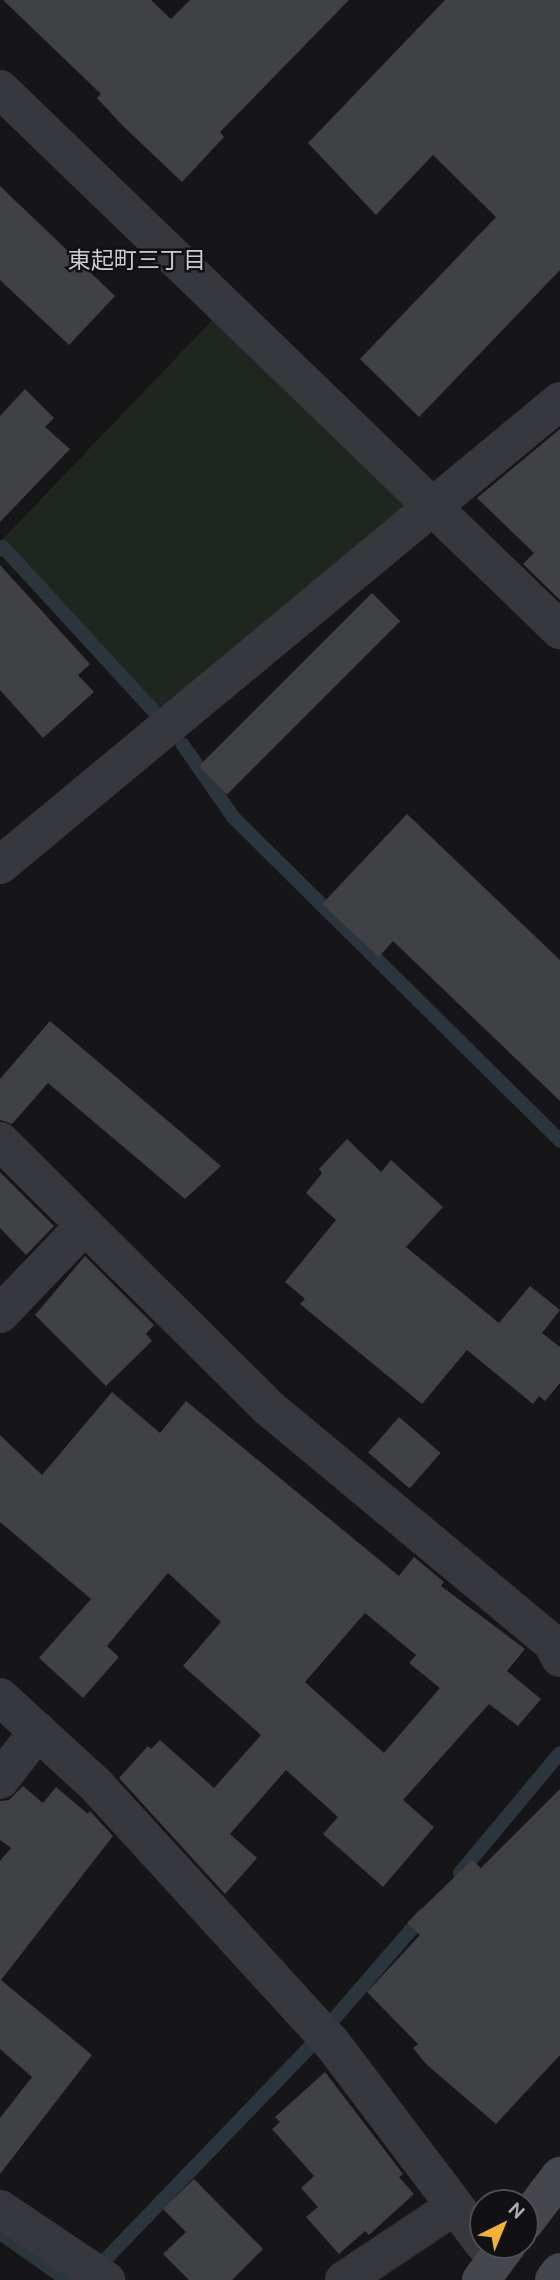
<!DOCTYPE html>
<html>
<head>
<meta charset="utf-8">
<style>
	body { margin:0 }
	#map { position:relative; width:560px; height:2280px; overflow:hidden; background:#161618; font-family:Ubuntu,"Noto Sans JP",sans-serif }
	div>[style] { position:absolute }
	.green>* { inset:0; background:#1e261f }
	.stream>* { height:14px; margin:-7px; padding:0 7px; transform-origin:7px; border-radius:7px; background:#2c353c }
	.building>* { inset:0; background:#404145; transform-origin:0 0 }
	.street>* { height:38px; margin:-19px; padding:0 19px; transform-origin:19px; border-radius:19px; background:#37383d }
	.secondary>* { height:38px; margin:-19px; padding:0 19px; transform-origin:19px; border-radius:19px; background:#45474d }
	span { translate:-50% -50%; white-space:nowrap; text-align:center; line-height:1.15; -webkit-text-stroke:5px #111113; paint-order:stroke }
	.neighbourhood-label { font-size:23px; color:#c9ccd4 }
	.north { position:absolute; left:469px; top:2189px; width:70px; height:70px; box-sizing:border-box; background:#111113; border:2px solid #4d4f55; border-radius:50%; rotate:43deg; font-size:19px; font-weight:700; line-height:28px; text-align:center; color:#a8adb8 }
	.north::after { content:''; display:block; margin:auto; width:24px; height:32px; background:#f2b134; clip-path:polygon(50% 0,100% 100%,50% 72%,0 100%) }
</style>
</head>
<body>
<div id="map">
	<div class="green">
		<div style="clip-path:polygon(217px 315px,403px 493px,404px 507px,156px 711px,0 542px)"></div>
	</div>
	<div class="stream">
		<div style="left:0;top:550px;width:4px;rotate:-45deg"></div>
		<div style="left:3px;top:547px;width:222px;rotate:47.4deg"></div>
		<div style="left:183px;top:745px;width:89px;rotate:55.1deg"></div>
		<div style="left:234px;top:818px;width:459px;rotate:44.7deg"></div>
		<div style="left:460px;top:1873px;width:156px;rotate:-50.2deg"></div>
		<div style="left:333px;top:2020px;width:139px;rotate:-49.1deg"></div>
		<div style="left:0;top:2233px;width:82px;rotate:35deg"></div>
		<div style="left:103px;top:2262px;width:303px;rotate:-46.1deg"></div>
	</div>
	<div class="building">
		<div style="clip-path:polygon(3px 0,151px 0,171px 19px,190px 0,349px 0,220px 132px,224px 137px,182px 182px,122px 125px,97px 98px,101px 94px)"></div>
		<div style="clip-path:polygon(445px 0,560px 0,560px 270px,419px 417px,360px 359px,496px 217px,433px 155px,376px 215px,308px 143px)"></div>
		<div style="clip-path:polygon(0 186px,115px 296px,69px 345px,0 280px)"></div>
		<div style="clip-path:polygon(25px 389px,54px 418px,45px 427px,70px 449px,0 522px,0 416px)"></div>
		<div style="clip-path:polygon(560px 429px,560px 600px,523px 564px,534px 553px,477px 498px)"></div>
		<div style="clip-path:polygon(0 565px,90px 664px,78px 675px,94px 692px,43px 738px,0 690px)"></div>
		<div style="left:372px;top:593px;width:40px;height:245px;rotate:45deg"></div>
		<div style="clip-path:polygon(407px 814px,560px 960px,560px 1101px,393px 941px,379px 957px,322px 904px)"></div>
		<div style="clip-path:polygon(50px 1021px,221px 1166px,185px 1199px,48px 1083px,12px 1124px,0 1120px,0 1079px)"></div>
		<div style="clip-path:polygon(347px 1139px,381px 1172px,391px 1160px,443px 1207px,406px 1247px,499px 1323px,530px 1286px,560px 1310px,542px 1333px,560px 1347px,560px 1383px,545px 1401px,539px 1396px,533px 1404px,467px 1350px,422px 1404px,300px 1304px,305px 1299px,285px 1282px,336px 1220px,306px 1193px,322px 1173px,319px 1169px)"></div>
		<div style="clip-path:polygon(0 1172px,54px 1226px,26px 1255px,0 1228px)"></div>
		<div style="clip-path:polygon(85px 1256px,154px 1325px,146px 1334px,152px 1341px,106px 1386px,35px 1315px)"></div>
		<div style="clip-path:polygon(evenodd,112px 1392px,160px 1433px,186px 1401px,399px 1576px,414px 1557px,444px 1582px,441px 1586px,525px 1649px,507px 1671px,541px 1699px,518px 1726px,489px 1704px,403px 1800px,434px 1827px,383px 1887px,323px 1834px,338px 1817px,286px 1770px,230px 1834px,257px 1858px,225px 1894px,119px 1778px,148px 1746px,151px 1749px,160px 1740px,214px 1788px,261px 1735px,183px 1666px,221px 1622px,168px 1573px,107px 1646px,119px 1657px,83px 1698px,39px 1658px,91px 1599px,0 1522px,0 1435px,42px 1475px,112px 1392px,365px 1613px,416px 1655px,409px 1663px,440px 1688px,384px 1753px,305px 1682px,365px 1613px)"></div>
		<div style="left:399px;top:1417px;width:55px;height:47px;rotate:41deg"></div>
		<div style="clip-path:polygon(23px 1786px,43px 1803px,56px 1787px,88px 1814px,90px 1811px,113px 1836px,1px 1980px,92px 2055px,0 2174px,0 2118px,32px 2077px,0 2049px,0 1861px,11px 1848px,0 1840px,0 1801px,9px 1800px)"></div>
		<div style="clip-path:polygon(560px 1789px,560px 2055px,496px 2124px,426px 2064px,413px 2048px,418px 2044px,367px 1992px,420px 1935px,407px 1923px,472px 1860px,481px 1868px)"></div>
		<div style="clip-path:polygon(325px 2072px,403px 2174px,399px 2177px,414px 2194px,369px 2235px,365px 2231px,339px 2254px,306px 2217px,318px 2207px,301px 2188px,314px 2176px,272px 2129px,280px 2122px,275px 2117px)"></div>
		<div style="clip-path:polygon(194px 2179px,263px 2249px,232px 2280px,189px 2280px,163px 2254px,186px 2232px,163px 2209px)"></div>
	</div>
	<div class="street">
		<div style="left:0;top:89px;width:779px;rotate:44.01deg"></div>
		<div style="left:0;top:865px;width:727px;rotate:-39.64deg"></div>
		<div style="left:0;top:1141px;width:379px;rotate:44.8deg"></div>
		<div style="left:269px;top:1408px;width:368px;rotate:39.7deg"></div>
		<div style="left:552px;top:1643px;width:17px;rotate:62deg"></div>
		<div style="left:0;top:1314px;width:122px;rotate:-46.3deg"></div>
		<div style="left:0;top:1697px;width:130px;rotate:42.5deg"></div>
		<div style="left:96px;top:1785px;width:348px;rotate:47.6deg"></div>
		<div style="left:331px;top:2042px;width:252px;rotate:52.9deg"></div>
		<div style="left:0;top:1780px;width:62px;rotate:-52.2deg"></div>
		<div style="left:0;top:2209px;width:128px;rotate:33.8deg"></div>
		<div style="left:344px;top:2280px;width:133px;rotate:-33.7deg"></div>
	</div>
	<div class="secondary">
		<div style="left:525px;top:2222px;width:58px;rotate:-52.7deg"></div>
		<div style="left:481px;top:2280px;width:44px;rotate:-53.4deg"></div>
		<div style="left:554px;top:2280px;width:10px;rotate:-53deg"></div>
	</div>
	<div class="neighbourhood-label">
		<span style="left:137px;top:260px">東起町三丁目</span>
	</div>
	<div class="north">N</div>
</div>
</body>
</html>
